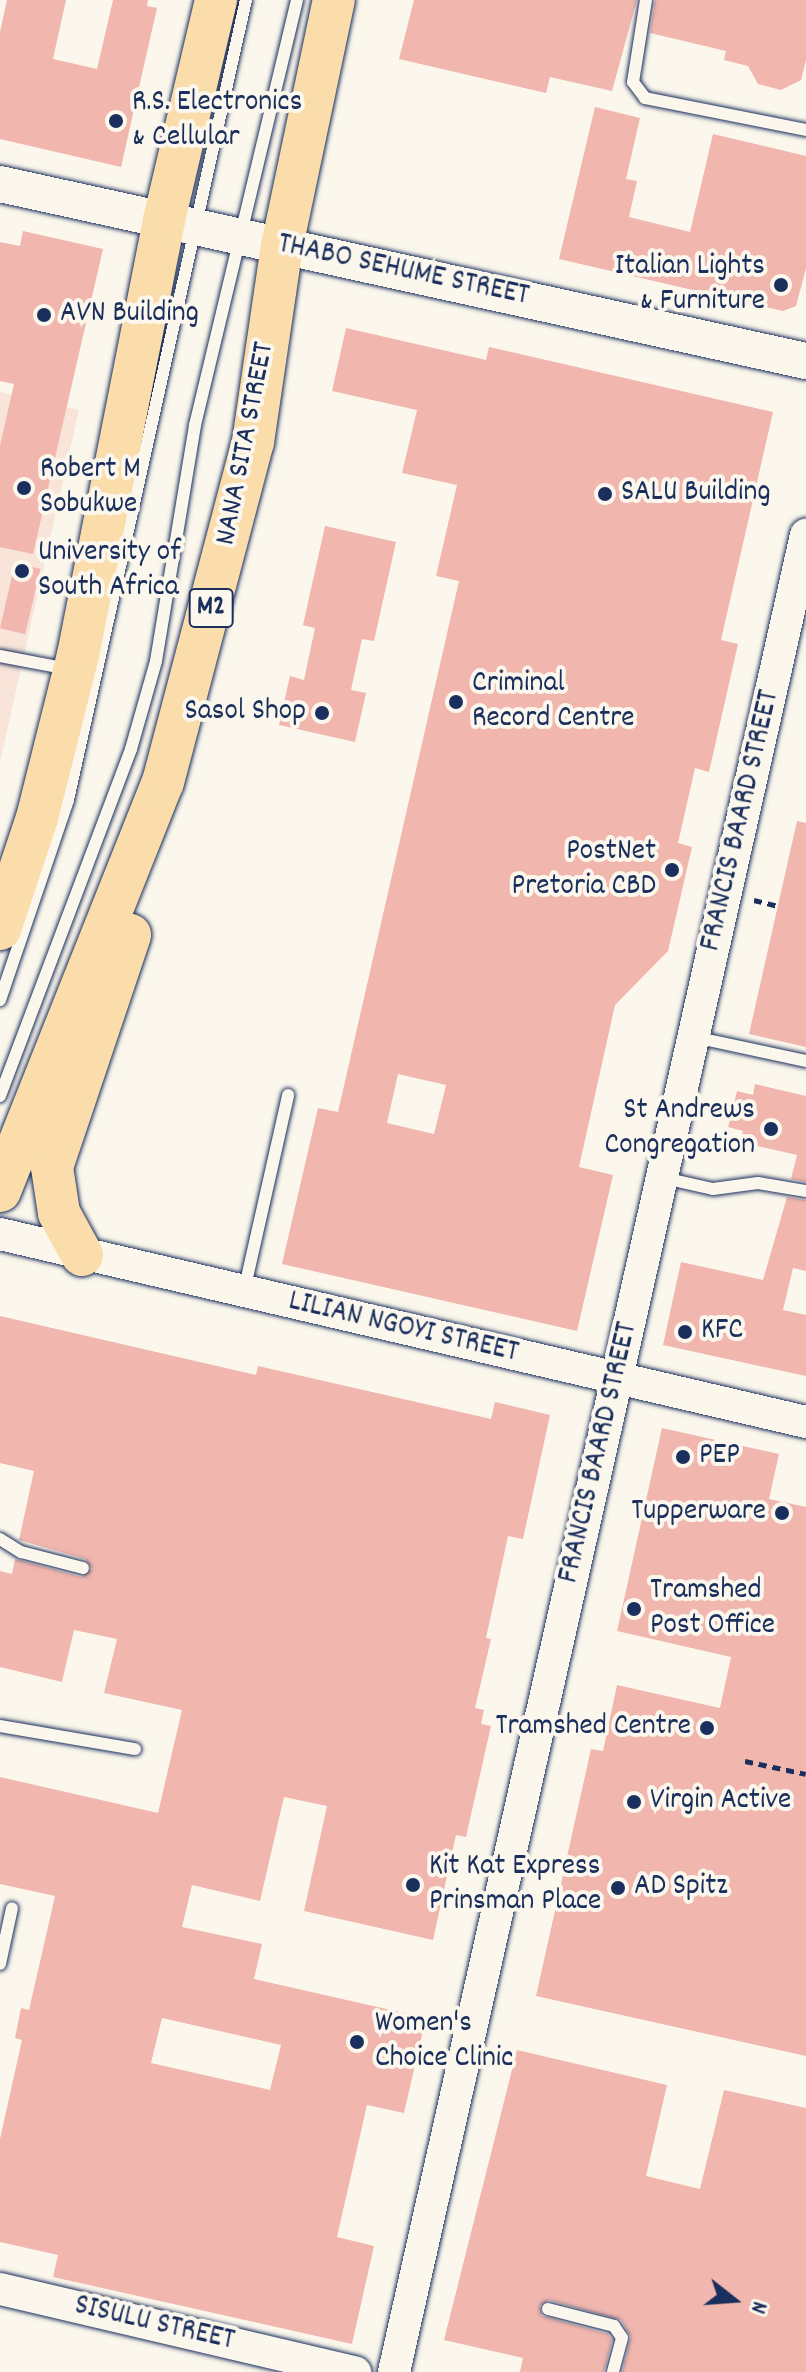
<!DOCTYPE html>
<html>
<head>
<meta charset="utf-8">
<style>
	body { margin:0 }
	#map { position:relative; width:806px; height:2372px; overflow:hidden; background:#fbf7ec; font-family:Dekko,sans-serif }
	div>[style] { position:absolute }
	.built>* { inset:0; background:#f8e4d9 }
	.building>* { inset:0; background:#f1b6ae; transform-origin:0 0 }
	.path>* { height:5px; margin-top:-2.5px; transform-origin:0; background:repeating-linear-gradient(90deg,#1b2f5e 0 8px,transparent 0 14px) }
	.roads { filter:drop-shadow(0 0 2px #1b2f5e) drop-shadow(0 0 2px #1b2f5e) }
	.service>* { height:12px; margin:-6px; padding:0 6px; transform-origin:6px; border-radius:6px; background:#fbf7ec }
	.tertiary>* { height:32px; margin:-16px; padding:0 16px; transform-origin:16px; border-radius:16px; background:#fbf7ec }
	.secondary>* { height:36px; margin:-18px; padding:0 18px; transform-origin:18px; border-radius:18px; background:#fbf7ec }
	.primary>* { height:42px; margin:-21px; padding:0 21px; transform-origin:21px; border-radius:21px; background:#faddab }
	.dots>* { width:22px; height:22px; translate:-50% -50%; box-sizing:border-box; border:4px solid #fbf7ec; border-radius:50% }
	span { translate:-50% -50%; white-space:nowrap; text-align:center; line-height:1.15; -webkit-text-stroke:8px #fbf7ec; paint-order:stroke }
	.shield-label span { padding:2px 6px; background:#fbf7ec; border:2px solid; border-radius:6px; -webkit-text-stroke-width:0 }
	.shield-label { font-size:28px; color:#1b2f5e; font-weight:700 }
	.poi-label { font-size:30px; color:#1b2f5e }
	.left { translate:0 -50%; text-align:left }
	.right { translate:-100% -50%; text-align:right }
	.street-label { font-size:30px; color:#1b2f5e }
	.north { position:absolute; left:694px; top:2260px; width:80px; height:80px; -webkit-text-stroke:6px #fbf7ec; paint-order:stroke; rotate:107deg; font-size:22px; font-weight:700; line-height:32px; text-align:center; color:#1b2f5e }
	.north::after { content:''; display:block; margin:auto; width:28px; height:36px; background:#1b2f5e; clip-path:polygon(50% 0,100% 100%,50% 72%,0 100%) }
</style>
</head>
<body>
<div id="map">
	<div class="built">
		<div style="clip-path:polygon(0 392px,79px 410px,0 762px)"></div>
	</div>
	<div class="building">
		<div style="clip-path:polygon(7px 0,66px 0,53px 59px,97px 69px,113px 0,148px 0,147px 6px,157px 8px,121px 167px,0 139px,0 32px)"></div>
		<div style="clip-path:polygon(414px 0,637px 0,612px 91px,550px 77px,546px 93px,399px 59px)"></div>
		<div style="clip-path:polygon(655px 0,806px 0,806px 60px,801px 80px,781px 90px,758px 84px,748px 66px,724px 60px,726px 51px,650px 33px)"></div>
		<div style="clip-path:polygon(595px 107px,640px 118px,626px 179px,637px 181px,629px 217px,690px 232px,713px 134px,806px 156px,806px 268px,796px 306px,783px 311px,559px 259px)"></div>
		<div style="clip-path:polygon(23px 231px,103px 249px,33px 554px,0 547px,0 446px,14px 384px,0 381px,0 242px,20px 246px)"></div>
		<div style="clip-path:polygon(evenodd,346px 328px,486px 360px,489px 347px,773px 412px,721px 640px,738px 644px,709px 772px,695px 768px,678px 843px,692px 847px,668px 951px,615px 1005px,579px 1167px,613px 1175px,577px 1331px,282px 1264px,318px 1108px,338px 1112px,459px 581px,436px 576px,457px 485px,402px 473px,417px 410px,332px 391px,346px 328px,398px 1074px,446px 1085px,434px 1134px,387px 1123px,398px 1074px)"></div>
		<div style="clip-path:polygon(325px 526px,396px 542px,374px 641px,362px 639px,351px 690px,366px 693px,355px 742px,279px 725px,290px 676px,304px 680px,315px 628px,303px 625px)"></div>
		<div style="left:15px;top:563px;width:26px;height:67px;rotate:13deg"></div>
		<div style="clip-path:polygon(797px 821px,806px 823px,806px 1047px,749px 1034px)"></div>
		<div style="clip-path:polygon(755px 1084px,806px 1096px,806px 1182px,791px 1179px,797px 1155px,740px 1142px,743px 1131px,728px 1127px,737px 1091px,753px 1095px)"></div>
		<div style="clip-path:polygon(787px 1197px,806px 1200px,806px 1271px,793px 1268px,783px 1310px,806px 1315px,806px 1376px,663px 1345px,681px 1262px,763px 1280px)"></div>
		<div style="clip-path:polygon(evenodd,0 1316px,256px 1375px,258px 1366px,491px 1419px,495px 1402px,550px 1415px,523px 1539px,508px 1536px,486px 1638px,491px 1639px,475px 1708px,484px 1710px,481px 1724px,491px 1726px,466px 1837px,456px 1835px,433px 1940px,304px 1911px,327px 1806px,284px 1797px,260px 1901px,192px 1885px,182px 1927px,262px 1944px,254px 1979px,426px 2018px,404px 2113px,367px 2105px,337px 2237px,374px 2246px,352px 2344px,53px 2277px,58px 2255px,0 2242px,0 2139px,22px 2040px,15px 2038px,21px 2008px,29px 2010px,55px 1896px,0 1884px,0 1777px,158px 1813px,182px 1710px,104px 1693px,117px 1639px,74px 1630px,62px 1682px,0 1667px,0 1571px,12px 1574px,15px 1559px,81px 1577px,92px 1569px,85px 1559px,19px 1540px,34px 1471px,0 1463px,0 1316px,162px 2018px,281px 2045px,270px 2090px,151px 2063px,162px 2018px)"></div>
		<div style="clip-path:polygon(662px 1428px,779px 1454px,769px 1499px,806px 1507px,806px 2056px,536px 1996px,591px 1749px,603px 1751px,617px 1685px,720px 1708px,731px 1657px,617px 1631px)"></div>
		<div style="clip-path:polygon(517px 2050px,667px 2085px,646px 2176px,700px 2189px,724px 2090px,806px 2108px,806px 2372px,622px 2372px,631px 2337px,621px 2320px,549px 2300px,540px 2306px,542px 2316px,608px 2334px,612px 2340px,604px 2372px,520px 2372px,523px 2358px,444px 2340px)"></div>
	</div>
	<div class="path">
		<div style="left:754px;top:900px;width:25px;rotate:14deg"></div>
		<div style="left:745px;top:1761px;width:62px;rotate:12deg"></div>
	</div>
	<div class="roads">
		<div class="service">
			<div style="left:646px;top:0;width:83px;rotate:99deg"></div>
			<div style="left:633px;top:82px;width:20px;rotate:53deg"></div>
			<div style="left:645px;top:98px;width:164px;rotate:11.2deg"></div>
			<div style="left:0;top:656px;width:69px;rotate:10.8deg"></div>
			<div style="left:0;top:1000px;width:211px;rotate:-71.2deg"></div>
			<div style="left:68px;top:800px;width:820px;rotate:-77.46deg"></div>
			<div style="left:694px;top:1037px;width:115px;rotate:12.1deg"></div>
			<div style="left:0;top:1096px;width:371px;rotate:-69.3deg"></div>
			<div style="left:131px;top:749px;width:91px;rotate:-74.1deg"></div>
			<div style="left:156px;top:661px;width:239px;rotate:-80.6deg"></div>
			<div style="left:195px;top:425px;width:437px;rotate:-76.5deg"></div>
			<div style="left:664px;top:1178px;width:50px;rotate:12.7deg"></div>
			<div style="left:713px;top:1189px;width:45px;rotate:-7.6deg"></div>
			<div style="left:758px;top:1183px;width:49px;rotate:9.5deg"></div>
			<div style="left:244px;top:1291px;width:201px;rotate:-77.3deg"></div>
			<div style="left:0;top:1539px;width:25px;rotate:32deg"></div>
			<div style="left:21px;top:1552px;width:64px;rotate:14.5deg"></div>
			<div style="left:0;top:1726px;width:137px;rotate:9.7deg"></div>
			<div style="left:0;top:1964px;width:57px;rotate:-77.9deg"></div>
			<div style="left:548px;top:2309px;width:68px;rotate:14.4deg"></div>
			<div style="left:614px;top:2326px;width:14px;rotate:56deg"></div>
			<div style="left:622px;top:2338px;width:35px;rotate:105deg"></div>
		</div>
		<div class="tertiary">
			<div style="left:0;top:1234px;width:828px;rotate:13.13deg"></div>
			<div style="left:0;top:2289px;width:365px;rotate:13.2deg"></div>
			<div style="left:394px;top:2372px;width:1883px;rotate:-77.36deg"></div>
		</div>
		<div class="secondary">
			<div style="left:0;top:184px;width:825px;rotate:12.39deg"></div>
		</div>
		<div class="primary">
			<div style="left:0;top:929px;width:117px;rotate:-71.6deg"></div>
			<div style="left:37px;top:818px;width:168px;rotate:-75.9deg"></div>
			<div style="left:78px;top:655px;width:443px;rotate:-78.8deg"></div>
			<div style="left:164px;top:220px;width:226px;rotate:-76.7deg"></div>
			<div style="left:0;top:1191px;width:440px;rotate:-68.3deg"></div>
			<div style="left:163px;top:782px;width:352px;rotate:-75.2deg"></div>
			<div style="left:253px;top:442px;width:198px;rotate:-81.6deg"></div>
			<div style="left:282px;top:246px;width:251px;rotate:-78.1deg"></div>
			<div style="left:82px;top:1255px;width:48px;rotate:-118.7deg"></div>
			<div style="left:59px;top:1213px;width:47px;rotate:-98.7deg"></div>
			<div style="left:52px;top:1167px;width:245px;rotate:-71.4deg"></div>
		</div>
	</div>
	<div class="dots">
		<div style="left:116px;top:121px;background:#1b2f5e"></div>
		<div style="left:781px;top:285px;background:#1b2f5e"></div>
		<div style="left:44px;top:315px;background:#1b2f5e"></div>
		<div style="left:24px;top:488px;background:#1b2f5e"></div>
		<div style="left:605px;top:494px;background:#1b2f5e"></div>
		<div style="left:22px;top:571px;background:#1b2f5e"></div>
		<div style="left:456px;top:702px;background:#1b2f5e"></div>
		<div style="left:322px;top:713px;background:#1b2f5e"></div>
		<div style="left:672px;top:870px;background:#1b2f5e"></div>
		<div style="left:771px;top:1129px;background:#1b2f5e"></div>
		<div style="left:685px;top:1332px;background:#1b2f5e"></div>
		<div style="left:683px;top:1457px;background:#1b2f5e"></div>
		<div style="left:782px;top:1513px;background:#1b2f5e"></div>
		<div style="left:634px;top:1609px;background:#1b2f5e"></div>
		<div style="left:707px;top:1728px;background:#1b2f5e"></div>
		<div style="left:634px;top:1802px;background:#1b2f5e"></div>
		<div style="left:413px;top:1885px;background:#1b2f5e"></div>
		<div style="left:618px;top:1888px;background:#1b2f5e"></div>
		<div style="left:357px;top:2042px;background:#1b2f5e"></div>
	</div>
	<div class="shield-label">
		<span style="left:211px;top:608px">M2</span>
	</div>
	<div class="poi-label">
		<span class="left" style="left:132px;top:121px">R.S. Electronics<br>&amp; Cellular</span>
		<span class="right" style="left:765px;top:285px">Italian Lights<br>&amp; Furniture</span>
		<span class="left" style="left:60px;top:315px">AVN Building</span>
		<span class="left" style="left:40px;top:488px">Robert M<br>Sobukwe</span>
		<span class="left" style="left:621px;top:494px">SALU Building</span>
		<span class="left" style="left:38px;top:571px">University of<br>South Africa</span>
		<span class="left" style="left:472px;top:702px">Criminal<br>Record Centre</span>
		<span class="right" style="left:306px;top:713px">Sasol Shop</span>
		<span class="right" style="left:656px;top:870px">PostNet<br>Pretoria CBD</span>
		<span class="right" style="left:755px;top:1129px">St Andrews<br>Congregation</span>
		<span class="left" style="left:701px;top:1332px">KFC</span>
		<span class="left" style="left:699px;top:1457px">PEP</span>
		<span class="right" style="left:766px;top:1513px">Tupperware</span>
		<span class="left" style="left:650px;top:1609px">Tramshed<br>Post Office</span>
		<span class="right" style="left:691px;top:1728px">Tramshed Centre</span>
		<span class="left" style="left:650px;top:1802px">Virgin Active</span>
		<span class="left" style="left:429px;top:1885px">Kit Kat Express<br>Prinsman Place</span>
		<span class="left" style="left:634px;top:1888px">AD Spitz</span>
		<span class="left" style="left:375px;top:2042px">Women's<br>Choice Clinic</span>
	</div>
	<div class="street-label">
		<span style="left:403px;top:272px;rotate:12deg">THABO SEHUME STREET</span>
		<span style="left:247px;top:444px;rotate:-79deg">NANA SITA STREET</span>
		<span style="left:742px;top:821px;rotate:-77deg">FRANCIS BAARD STREET</span>
		<span style="left:403px;top:1329px;rotate:13deg">LILIAN NGOYI STREET</span>
		<span style="left:600px;top:1453px;rotate:-77deg">FRANCIS BAARD STREET</span>
		<span style="left:154px;top:2325px;rotate:13deg">SISULU STREET</span>
	</div>
	<div class="north">N</div>
</div>
</body>
</html>
